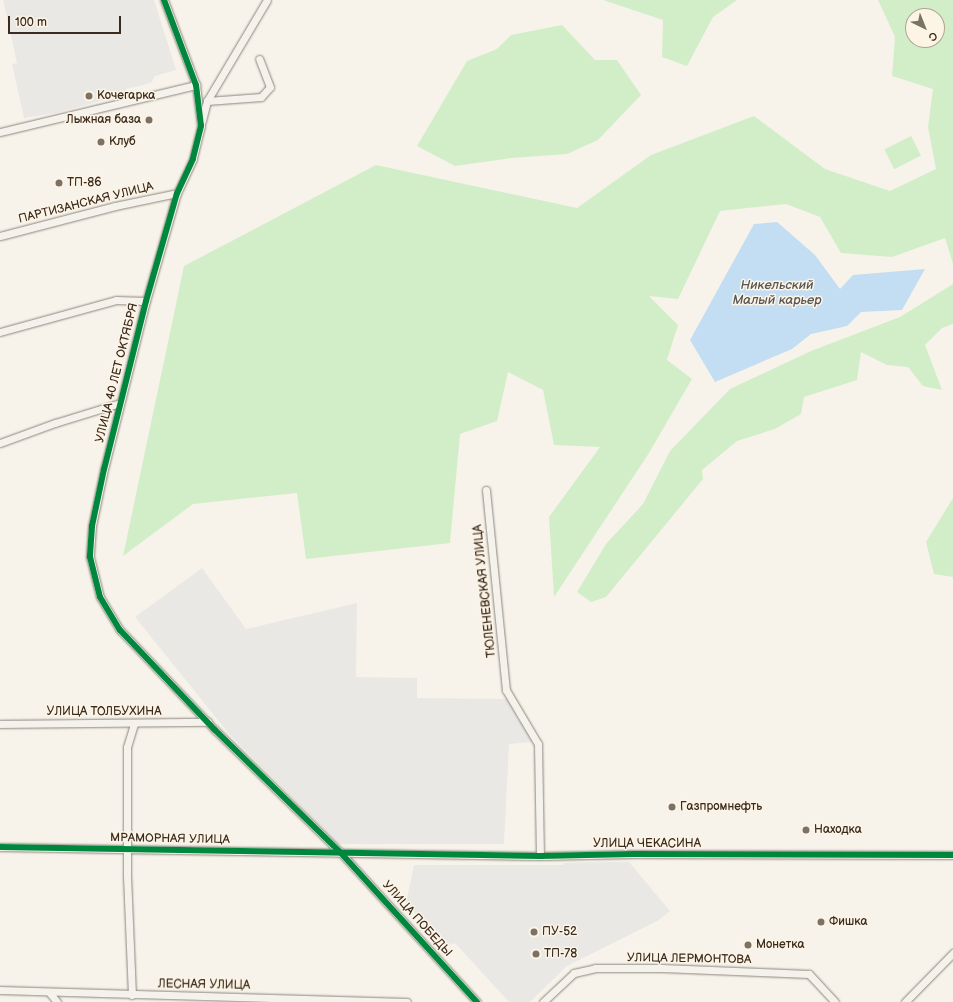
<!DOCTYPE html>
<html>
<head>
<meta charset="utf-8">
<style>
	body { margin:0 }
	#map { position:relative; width:953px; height:1002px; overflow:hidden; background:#f7f3ea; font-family:"Balsamiq Sans",sans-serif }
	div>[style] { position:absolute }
	.built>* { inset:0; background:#e9e8e5 }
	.green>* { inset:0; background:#d2eec8; transform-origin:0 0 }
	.water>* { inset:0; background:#c3ddf3 }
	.roads { filter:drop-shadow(0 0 1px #8b867f) drop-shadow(0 0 1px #8b867f) }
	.minor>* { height:7px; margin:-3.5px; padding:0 3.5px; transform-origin:3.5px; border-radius:3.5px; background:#f5f2ec }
	.cycleway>* { height:6px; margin:-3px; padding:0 3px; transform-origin:3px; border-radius:3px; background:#00873e }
	.dots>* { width:11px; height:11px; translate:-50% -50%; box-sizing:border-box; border:2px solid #fcf5e5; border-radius:50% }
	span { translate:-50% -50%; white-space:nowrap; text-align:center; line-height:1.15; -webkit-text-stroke:3px #fcf5e5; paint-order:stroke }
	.poi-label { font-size:12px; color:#3b2a1e }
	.left { translate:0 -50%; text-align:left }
	.right { translate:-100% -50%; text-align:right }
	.street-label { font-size:12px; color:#3b2a1e }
	.water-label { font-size:13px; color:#585454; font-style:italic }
	.north { position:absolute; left:905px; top:8px; width:40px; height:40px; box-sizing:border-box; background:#fcf5e5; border:1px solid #afa495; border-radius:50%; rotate:137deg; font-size:11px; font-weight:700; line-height:16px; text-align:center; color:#3b2a1e }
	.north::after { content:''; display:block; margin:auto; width:14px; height:18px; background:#7d7065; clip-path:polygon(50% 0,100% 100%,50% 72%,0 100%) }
	.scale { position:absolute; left:8px; top:16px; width:113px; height:18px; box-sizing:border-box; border:2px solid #3b2a1e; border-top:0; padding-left:5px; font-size:12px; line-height:14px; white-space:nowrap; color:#3b2a1e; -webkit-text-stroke:3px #fcf5e5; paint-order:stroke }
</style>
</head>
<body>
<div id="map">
	<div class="built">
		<div style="clip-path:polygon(3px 0,154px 0,176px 70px,155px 76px,151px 83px,126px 89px,127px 94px,55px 113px,24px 118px,12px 64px,17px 63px)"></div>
		<div style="clip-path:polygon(202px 568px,246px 629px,357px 603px,356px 677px,417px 678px,417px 698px,508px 699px,519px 721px,532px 728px,532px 742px,509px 744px,504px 844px,338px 844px,230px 735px,135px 617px)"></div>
		<div style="clip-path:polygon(609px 862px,629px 862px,670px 911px,659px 920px,567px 966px,530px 1002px,509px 1002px,455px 943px,444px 947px,406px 903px,414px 865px,563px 865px,564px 863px)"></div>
	</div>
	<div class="green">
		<div style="clip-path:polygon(603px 0,737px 0,713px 17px,687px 66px,662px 57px,663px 20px)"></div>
		<div style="clip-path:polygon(evenodd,878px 0,953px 0,953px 264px,945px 238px,892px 257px,841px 253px,820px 217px,786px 204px,720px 211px,678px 299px,649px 296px,678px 325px,667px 360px,692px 379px,649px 453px,554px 597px,549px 517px,600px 447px,554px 445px,543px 390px,508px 372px,497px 421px,460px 434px,450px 543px,306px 559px,297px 493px,193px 504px,123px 556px,184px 266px,376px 165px,577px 208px,651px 155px,754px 116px,825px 169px,890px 191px,936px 169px,928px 127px,933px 89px,892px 76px,895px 37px,878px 0,913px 16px,937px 16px,937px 40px,913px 40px,913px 16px)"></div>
		<div style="clip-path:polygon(562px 25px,595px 60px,617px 60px,641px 95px,598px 140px,567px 154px,512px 158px,455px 166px,417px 146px,467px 61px,497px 49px,511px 35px)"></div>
		<div style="left:911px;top:136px;width:22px;height:30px;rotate:63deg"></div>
		<div style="clip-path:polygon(953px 284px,953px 324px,942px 328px,925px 345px,942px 390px,923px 386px,908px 367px,887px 365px,861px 352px,857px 380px,804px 397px,801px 414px,775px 429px,737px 441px,702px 470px,703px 479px,606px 597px,591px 602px,577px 592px,606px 544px,643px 504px,670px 451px,730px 389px,811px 351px,900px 317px)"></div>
		<div style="clip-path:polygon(953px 498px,953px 577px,934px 574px,926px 542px)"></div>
	</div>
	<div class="water">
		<div style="clip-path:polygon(777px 222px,815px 255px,840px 289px,853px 275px,925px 269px,902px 310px,861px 312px,847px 326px,811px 334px,792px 349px,715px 382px,690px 340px,754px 224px)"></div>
	</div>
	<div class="roads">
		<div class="minor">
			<div style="left:164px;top:0;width:91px;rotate:69.4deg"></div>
			<div style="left:196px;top:85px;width:41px;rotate:83deg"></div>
			<div style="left:201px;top:126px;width:34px;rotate:104deg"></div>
			<div style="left:193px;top:159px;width:38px;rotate:115deg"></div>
			<div style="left:177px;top:193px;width:112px;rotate:106deg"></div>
			<div style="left:146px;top:301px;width:173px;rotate:104deg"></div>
			<div style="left:104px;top:469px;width:58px;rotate:101.9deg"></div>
			<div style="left:92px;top:526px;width:31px;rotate:94deg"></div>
			<div style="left:90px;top:557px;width:41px;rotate:76deg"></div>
			<div style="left:100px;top:597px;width:39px;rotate:59deg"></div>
			<div style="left:120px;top:630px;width:138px;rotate:46.5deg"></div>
			<div style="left:215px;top:730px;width:175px;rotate:44.3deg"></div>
			<div style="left:340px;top:852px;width:203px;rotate:47.6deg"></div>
			<div style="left:207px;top:101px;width:54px;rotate:-4.2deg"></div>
			<div style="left:261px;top:97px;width:13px;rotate:-48deg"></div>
			<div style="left:270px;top:87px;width:30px;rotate:-111deg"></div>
			<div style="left:202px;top:121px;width:21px;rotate:-76deg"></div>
			<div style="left:207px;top:101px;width:117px;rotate:-59.3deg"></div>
			<div style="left:0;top:132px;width:202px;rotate:-13.5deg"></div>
			<div style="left:0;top:236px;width:119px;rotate:-14.6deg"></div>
			<div style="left:115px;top:206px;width:63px;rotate:-11.8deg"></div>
			<div style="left:0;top:332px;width:120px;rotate:-15.4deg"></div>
			<div style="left:116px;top:300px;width:30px;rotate:2deg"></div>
			<div style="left:0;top:443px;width:59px;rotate:-20deg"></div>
			<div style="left:55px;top:423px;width:68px;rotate:-17.1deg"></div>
			<div style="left:486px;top:490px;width:201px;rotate:84.3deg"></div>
			<div style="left:506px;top:690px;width:63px;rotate:59.3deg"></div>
			<div style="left:538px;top:744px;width:112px;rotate:89deg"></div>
			<div style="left:0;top:724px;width:208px;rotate:-0.6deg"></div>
			<div style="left:0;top:847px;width:540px;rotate:0.95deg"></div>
			<div style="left:540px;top:856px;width:94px;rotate:-1.2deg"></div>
			<div style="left:634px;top:854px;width:319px;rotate:0.2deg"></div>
			<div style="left:0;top:990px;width:407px;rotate:1.7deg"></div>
			<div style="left:49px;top:992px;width:13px;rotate:51deg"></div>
			<div style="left:132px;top:995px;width:120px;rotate:-92.4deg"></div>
			<div style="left:127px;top:875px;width:128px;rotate:-90deg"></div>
			<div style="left:127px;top:747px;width:24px;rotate:-73deg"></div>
			<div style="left:543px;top:1002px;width:42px;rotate:-43.1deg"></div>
			<div style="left:574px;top:973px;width:22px;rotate:-13deg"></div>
			<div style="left:595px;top:968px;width:67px"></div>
			<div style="left:662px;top:968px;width:147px;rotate:2.3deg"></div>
			<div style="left:809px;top:974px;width:38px;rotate:47deg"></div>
			<div style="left:905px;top:1002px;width:69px;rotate:-45.6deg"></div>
		</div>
	</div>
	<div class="cycleway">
		<div style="left:164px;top:0;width:91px;rotate:69.4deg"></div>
		<div style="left:196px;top:85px;width:41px;rotate:83deg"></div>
		<div style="left:201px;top:126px;width:34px;rotate:104deg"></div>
		<div style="left:193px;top:159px;width:38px;rotate:115deg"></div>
		<div style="left:177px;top:193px;width:112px;rotate:106deg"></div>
		<div style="left:146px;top:301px;width:173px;rotate:104deg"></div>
		<div style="left:104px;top:469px;width:58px;rotate:101.9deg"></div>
		<div style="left:92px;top:526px;width:31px;rotate:94deg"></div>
		<div style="left:90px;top:557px;width:41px;rotate:76deg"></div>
		<div style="left:100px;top:597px;width:39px;rotate:59deg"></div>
		<div style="left:120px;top:630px;width:138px;rotate:46.5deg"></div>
		<div style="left:215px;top:730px;width:175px;rotate:44.3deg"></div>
		<div style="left:340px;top:852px;width:203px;rotate:47.6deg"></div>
		<div style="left:0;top:847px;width:540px;rotate:0.95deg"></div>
		<div style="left:540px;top:856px;width:94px;rotate:-1.2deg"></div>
		<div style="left:634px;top:854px;width:319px;rotate:0.2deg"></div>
	</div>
	<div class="dots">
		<div style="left:89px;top:96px;background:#7d7065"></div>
		<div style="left:149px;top:120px;background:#7d7065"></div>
		<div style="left:101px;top:142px;background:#7d7065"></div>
		<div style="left:59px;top:183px;background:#7d7065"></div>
		<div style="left:672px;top:807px;background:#7d7065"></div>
		<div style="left:806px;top:830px;background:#7d7065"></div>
		<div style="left:821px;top:922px;background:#7d7065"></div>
		<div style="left:534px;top:932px;background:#7d7065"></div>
		<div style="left:748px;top:945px;background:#7d7065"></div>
		<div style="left:536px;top:954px;background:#7d7065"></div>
	</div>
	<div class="poi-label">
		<span class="left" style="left:97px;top:96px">Кочегарка</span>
		<span class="right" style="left:141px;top:120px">Лыжная база</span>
		<span class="left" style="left:109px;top:142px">Клуб</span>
		<span class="left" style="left:67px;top:183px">ТП-86</span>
		<span class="left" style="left:680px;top:807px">Газпромнефть</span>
		<span class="left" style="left:814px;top:830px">Находка</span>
		<span class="left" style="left:829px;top:922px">Фишка</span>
		<span class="left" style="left:542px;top:932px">ПУ-52</span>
		<span class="left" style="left:756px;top:945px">Монетка</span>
		<span class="left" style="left:544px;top:954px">ТП-78</span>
	</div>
	<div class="street-label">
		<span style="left:86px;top:203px;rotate:-14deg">ПАРТИЗАНСКАЯ УЛИЦА</span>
		<span style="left:117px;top:373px;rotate:-76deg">УЛИЦА 40 ЛЕТ ОКТЯБРЯ</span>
		<span style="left:485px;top:591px;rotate:-96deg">ТЮЛЕНЕВСКАЯ УЛИЦА</span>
		<span style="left:104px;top:712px">УЛИЦА ТОЛБУХИНА</span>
		<span style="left:170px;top:839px;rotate:1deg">МРАМОРНАЯ УЛИЦА</span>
		<span style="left:647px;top:844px">УЛИЦА ЧЕКАСИНА</span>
		<span style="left:417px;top:919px;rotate:48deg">УЛИЦА ПОБЕДЫ</span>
		<span style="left:689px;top:959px;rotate:1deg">УЛИЦА ЛЕРМОНТОВА</span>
		<span style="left:204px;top:985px;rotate:1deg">ЛЕСНАЯ УЛИЦА</span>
	</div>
	<div class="water-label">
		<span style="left:777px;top:293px">Никельский<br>Малый карьер</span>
	</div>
	<div class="north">С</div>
	<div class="scale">100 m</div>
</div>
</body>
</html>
